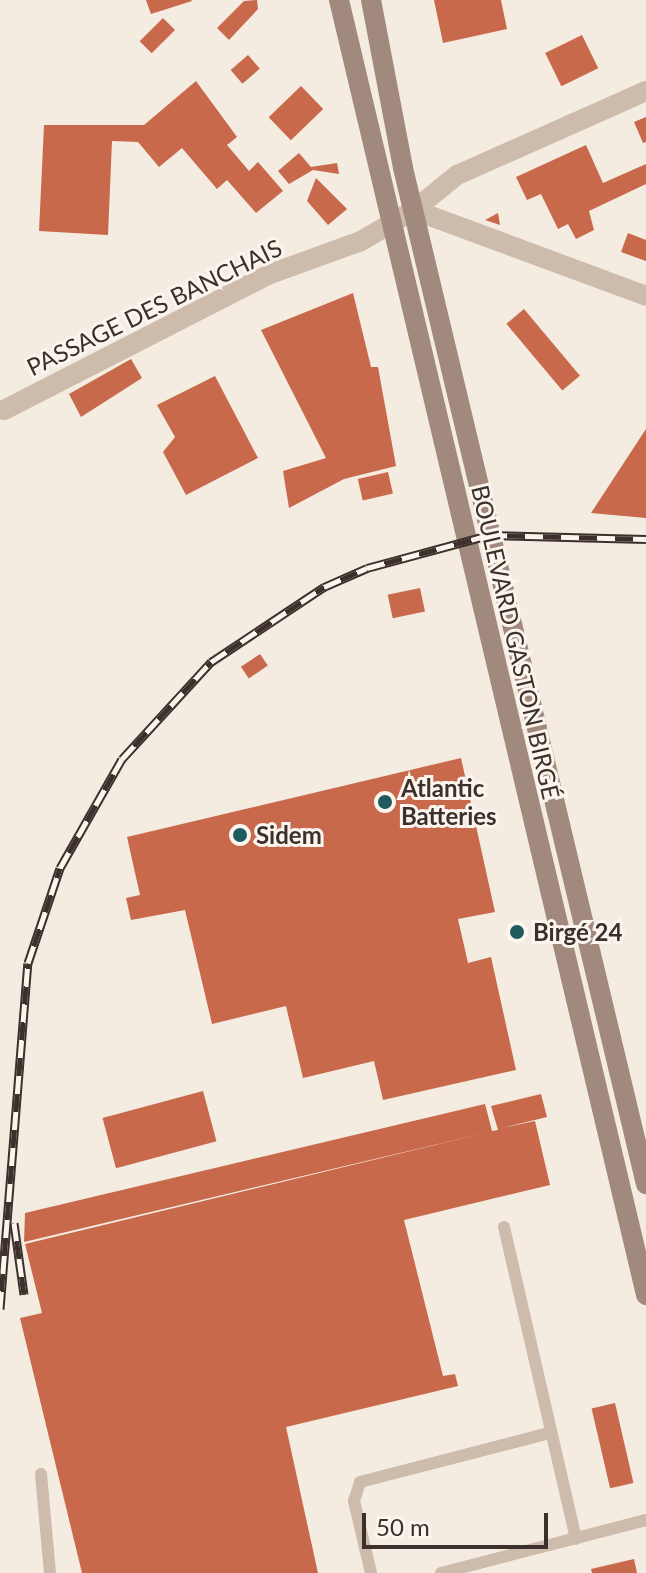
<!DOCTYPE html>
<html>
<head>
<meta charset="utf-8">
<style>
	body { margin:0 }
	#map { position:relative; width:646px; height:1573px; overflow:hidden; background:#f4ebe1; font-family:Lato,sans-serif }
	div>[style] { position:absolute }
	.building>* { inset:0; background:#c8694b; transform-origin:0 0 }
	.service>* { height:12px; margin:-6px; padding:0 6px; transform-origin:6px; border-radius:6px; background:#cdbbac }
	.minor>* { height:20px; margin:-10px; padding:0 10px; transform-origin:10px; border-radius:10px; background:#cdbbac }
	.tertiary>* { height:20px; margin:-10px; padding:0 10px; transform-origin:10px; border-radius:10px; background:#cdbbac }
	.secondary>* { height:20px; margin:-10px; padding:0 10px; transform-origin:10px; border-radius:10px; background:#a18a7d }
	.rail>* { height:9px; margin-top:-4.5px; transform-origin:0; background:repeating-linear-gradient(90deg,#fbf5ee 0 18px,#3b302b 0 36px); box-sizing:border-box; border-block:2px solid #3b302b }
	.dots>* { width:22px; height:22px; translate:-50% -50%; box-sizing:border-box; border:4px solid #fbf5ee; border-radius:50% }
	span { translate:-50% -50%; white-space:nowrap; text-align:center; line-height:1.15; -webkit-text-stroke:6px #fbf5ee; paint-order:stroke }
	.street-label { font-size:24px; color:#3b302b }
	.poi-label { font-size:24px; color:#3b302b; font-weight:700 }
	.left { translate:0 -50%; text-align:left }
	.scale { position:absolute; left:362px; top:1513px; width:186px; height:36px; box-sizing:border-box; border:4px solid #3b302b; border-top:0; padding-left:10px; font-size:24px; line-height:28px; white-space:nowrap; color:#3b302b; -webkit-text-stroke:6px #fbf5ee; paint-order:stroke }
</style>
</head>
<body>
<div id="map">
	<div class="building">
		<div style="clip-path:polygon(146px 0,191px 0,192px 1px,151px 14px)"></div>
		<div style="clip-path:polygon(257px 0,258px 9px,229px 40px,217px 28px,244px 1px)"></div>
		<div style="clip-path:polygon(434px 0,501px 0,507px 29px,443px 43px)"></div>
		<div style="left:163px;top:18px;width:17px;height:33px;rotate:45deg"></div>
		<div style="left:582px;top:35px;width:37px;height:41px;rotate:64deg"></div>
		<div style="left:248px;top:55px;width:18px;height:23px;rotate:49deg"></div>
		<div style="clip-path:polygon(196px 81px,237px 137px,227px 145px,249px 171px,258px 162px,283px 191px,256px 213px,227px 180px,217px 189px,182px 148px,159px 167px,138px 142px,112px 141px,108px 235px,39px 231px,44px 125px,144px 125px)"></div>
		<div style="left:301px;top:86px;width:32px;height:45px;rotate:46deg"></div>
		<div style="clip-path:polygon(646px 117px,646px 142px,643px 143px,634px 122px)"></div>
		<div style="clip-path:polygon(586px 145px,603px 183px,646px 164px,646px 184px,589px 211px,594px 230px,576px 239px,568px 224px,558px 229px,541px 194px,527px 200px,516px 177px)"></div>
		<div style="clip-path:polygon(299px 153px,311px 167px,337px 163px,339px 174px,313px 170px,289px 184px,278px 171px)"></div>
		<div style="clip-path:polygon(316px 178px,347px 209px,328px 225px,307px 201px)"></div>
		<div style="clip-path:polygon(498px 213px,500px 225px,485px 220px)"></div>
		<div style="clip-path:polygon(628px 233px,646px 240px,646px 261px,621px 252px)"></div>
		<div style="clip-path:polygon(353px 293px,371px 367px,378px 367px,396px 466px,344px 479px,289px 508px,283px 471px,326px 458px,261px 330px)"></div>
		<div style="left:524px;top:309px;width:87px;height:23px;rotate:50deg"></div>
		<div style="clip-path:polygon(131px 359px,142px 378px,81px 417px,69px 394px)"></div>
		<div style="clip-path:polygon(215px 376px,258px 458px,186px 495px,163px 452px,175px 437px,157px 405px)"></div>
		<div style="clip-path:polygon(646px 429px,646px 518px,591px 513px)"></div>
		<div style="left:388px;top:472px;width:22px;height:31px;rotate:77deg"></div>
		<div style="left:420px;top:588px;width:24px;height:33px;rotate:78deg"></div>
		<div style="left:260px;top:654px;width:14px;height:23px;rotate:56deg"></div>
		<div style="clip-path:polygon(461px 758px,495px 912px,458px 919px,468px 963px,491px 957px,516px 1070px,383px 1100px,374px 1061px,303px 1078px,286px 1006px,212px 1024px,185px 910px,131px 920px,126px 898px,140px 895px,127px 837px)"></div>
		<div style="left:520px;top:924px;width:13px;height:9px;rotate:77deg"></div>
		<div style="left:203px;top:1091px;width:52px;height:104px;rotate:75deg"></div>
		<div style="clip-path:polygon(541px 1094px,547px 1117px,502px 1128px,535px 1121px,550px 1185px,404px 1220px,443px 1376px,455px 1374px,458px 1386px,286px 1427px,318px 1573px,82px 1573px,20px 1318px,42px 1313px,25px 1244px,489px 1132px,24px 1242px,25px 1213px,485px 1104px,492px 1131px,498px 1130px,491px 1106px)"></div>
		<div style="left:615px;top:1403px;width:82px;height:24px;rotate:77deg"></div>
		<div style="clip-path:polygon(634px 1559px,637px 1573px,592px 1573px,591px 1569px)"></div>
	</div>
	<div class="service">
		<div style="left:504px;top:1227px;width:320px;rotate:77deg"></div>
		<div style="left:41px;top:1474px;width:99px;rotate:84.8deg"></div>
		<div style="left:371px;top:1573px;width:74px;rotate:-103.3deg"></div>
		<div style="left:354px;top:1501px;width:20px;rotate:-72deg"></div>
		<div style="left:360px;top:1482px;width:195px;rotate:-14.5deg"></div>
		<div style="left:441px;top:1573px;width:212px;rotate:-14.5deg"></div>
	</div>
	<div class="minor">
		<div style="left:4px;top:410px;width:299px;rotate:-27.1deg"></div>
		<div style="left:270px;top:274px;width:97px;rotate:-19.9deg"></div>
		<div style="left:361px;top:241px;width:61px;rotate:-30.3deg"></div>
	</div>
	<div class="tertiary">
		<div style="left:646px;top:91px;width:207px;rotate:156deg"></div>
		<div style="left:457px;top:175px;width:55px;rotate:140.9deg"></div>
		<div style="left:414px;top:210px;width:247px;rotate:20.3deg"></div>
	</div>
	<div class="secondary">
		<div style="left:339px;top:0;width:1331px;rotate:76.66deg"></div>
		<div style="left:371px;top:0;width:171px;rotate:79.2deg"></div>
		<div style="left:403px;top:168px;width:1045px;rotate:76.55deg"></div>
	</div>
	<div class="rail">
		<div style="left:14px;top:1223px;width:72px;rotate:82deg"></div>
		<div style="left:0;top:1309px;width:347px;rotate:-85.4deg"></div>
		<div style="left:28px;top:963px;width:100px;rotate:-71.4deg"></div>
		<div style="left:60px;top:868px;width:125px;rotate:-60.4deg"></div>
		<div style="left:122px;top:759px;width:132px;rotate:-47.5deg"></div>
		<div style="left:211px;top:662px;width:136px;rotate:-33.6deg"></div>
		<div style="left:324px;top:587px;width:47px;rotate:-23.8deg"></div>
		<div style="left:367px;top:568px;width:126px;rotate:-15.1deg"></div>
		<div style="left:489px;top:535px;width:157px;rotate:1.5deg"></div>
	</div>
	<div class="dots">
		<div style="left:385px;top:802px;background:#1f5a5e"></div>
		<div style="left:240px;top:835px;background:#1f5a5e"></div>
		<div style="left:517px;top:932px;background:#1f5a5e"></div>
	</div>
	<div class="street-label">
		<span style="left:154px;top:307px;rotate:-26deg">PASSAGE DES BANCHAIS</span>
		<span style="left:516px;top:642px;rotate:77deg">BOULEVARD GASTON BIRGÉ</span>
	</div>
	<div class="poi-label">
		<span class="left" style="left:401px;top:802px">Atlantic<br>Batteries</span>
		<span class="left" style="left:256px;top:835px">Sidem</span>
		<span class="left" style="left:533px;top:932px">Birgé 24</span>
	</div>
	<div class="scale">50 m</div>
</div>
</body>
</html>
